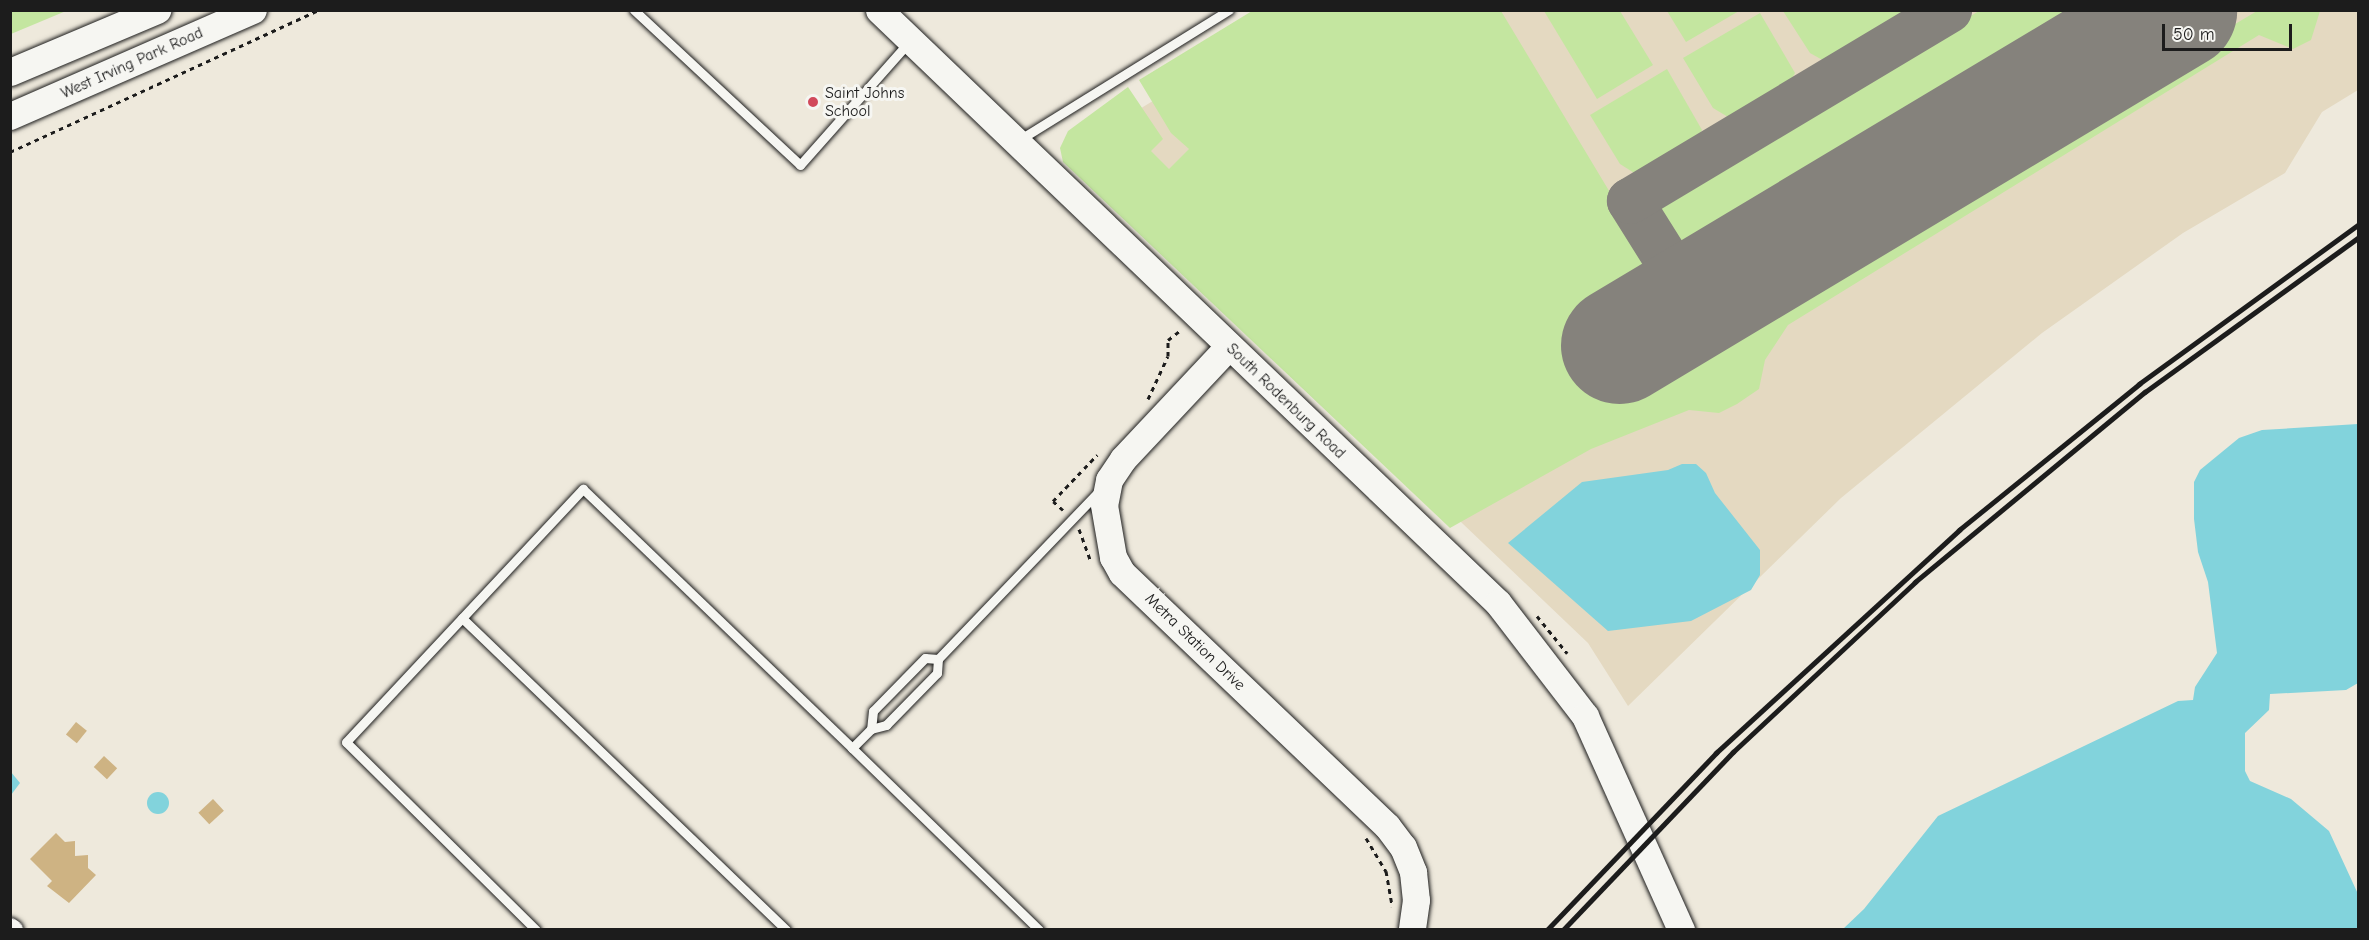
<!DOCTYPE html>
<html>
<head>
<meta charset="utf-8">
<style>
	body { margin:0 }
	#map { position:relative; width:2369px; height:940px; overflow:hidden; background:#eee9dc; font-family:"Comic Neue",sans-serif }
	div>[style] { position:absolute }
	.built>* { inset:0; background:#e4d9c1 }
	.green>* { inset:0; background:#c4e6a0 }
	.water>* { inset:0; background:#82d3dc }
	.round { border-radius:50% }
	.taxiway>* { height:46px; margin:-23px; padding:0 23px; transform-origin:23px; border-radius:23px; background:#85827c }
	.runway>* { height:117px; margin:-58.5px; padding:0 58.5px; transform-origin:58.5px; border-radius:58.5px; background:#85827c }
	.building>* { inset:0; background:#ceb383; transform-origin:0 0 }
	.path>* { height:3px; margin-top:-1.5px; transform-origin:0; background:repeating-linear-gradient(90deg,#1c1c1c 0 4.5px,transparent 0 9px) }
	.roads { filter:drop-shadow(0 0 2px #1c1c1c) drop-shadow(0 0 2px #1c1c1c) }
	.lane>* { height:9px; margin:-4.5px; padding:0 4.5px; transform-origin:4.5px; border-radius:4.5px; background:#f6f6f2 }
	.street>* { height:20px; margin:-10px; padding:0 10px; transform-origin:10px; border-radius:10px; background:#f6f6f2 }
	.secondary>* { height:27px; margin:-13.5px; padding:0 13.5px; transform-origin:13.5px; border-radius:13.5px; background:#f6f6f2 }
	.rail>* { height:4.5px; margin:-2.25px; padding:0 2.25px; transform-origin:2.25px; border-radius:2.25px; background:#1c1c1c }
	.dots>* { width:16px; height:16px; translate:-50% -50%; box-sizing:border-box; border:3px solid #f6f6f2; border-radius:50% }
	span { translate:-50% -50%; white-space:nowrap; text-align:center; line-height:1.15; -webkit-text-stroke:6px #f6f6f2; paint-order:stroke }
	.street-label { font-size:16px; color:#1c1c1c }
	.poi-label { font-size:16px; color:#1c1c1c }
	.left { translate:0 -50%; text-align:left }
	.frame { position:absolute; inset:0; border:12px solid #1c1c1c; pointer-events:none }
	.scale { position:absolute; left:2162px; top:24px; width:130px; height:27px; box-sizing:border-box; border:3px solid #1c1c1c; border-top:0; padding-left:8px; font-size:18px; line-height:21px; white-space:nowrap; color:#1c1c1c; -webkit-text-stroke:4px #f6f6f2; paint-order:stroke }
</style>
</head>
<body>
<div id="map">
	<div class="built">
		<div style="clip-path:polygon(1302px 11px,2358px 11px,2358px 90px,2322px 112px,2285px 173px,2183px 233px,2042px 333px,1841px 498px,1628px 706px,1588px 643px,1462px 523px,1085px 142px)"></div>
	</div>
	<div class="green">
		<div style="clip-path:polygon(11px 10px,66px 10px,66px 11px,11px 34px)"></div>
		<div style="clip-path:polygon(1252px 11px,1501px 11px,1659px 274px,1591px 315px,1632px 383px,2257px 11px,2320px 11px,2311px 40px,2293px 49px,2259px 35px,1788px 325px,1765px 360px,1759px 389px,1737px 404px,1719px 413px,1689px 410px,1591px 449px,1450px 528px,1063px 162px,1060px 148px,1068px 131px,1128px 87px,1163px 139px,1151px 151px,1169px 169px,1189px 149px,1171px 133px,1139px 80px)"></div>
		<div style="clip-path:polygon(1544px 11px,1620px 11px,1653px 65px,1597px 99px)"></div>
		<div style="clip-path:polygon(1667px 11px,1739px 11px,1686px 42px)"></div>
		<div style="clip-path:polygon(1783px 11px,1921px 11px,1844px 57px,1826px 62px,1810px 53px)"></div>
		<div style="clip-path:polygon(1979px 11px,2102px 11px,1710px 243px,1681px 241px,1666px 229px,1660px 211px,1664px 200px,1675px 192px)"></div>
		<div style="clip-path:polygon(1760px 13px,1795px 73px,1786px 89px,1733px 120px,1713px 108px,1683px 58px)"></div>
		<div style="clip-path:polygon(1667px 69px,1702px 130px,1693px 145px,1639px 176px,1620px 164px,1590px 115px)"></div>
	</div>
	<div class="water">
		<div style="clip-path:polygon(2358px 424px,2358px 683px,2346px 690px,2270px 694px,2269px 710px,2245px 733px,2245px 771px,2250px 781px,2291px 799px,2329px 831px,2358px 894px,2358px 929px,1843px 929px,1864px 909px,1938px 816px,2178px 701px,2193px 700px,2195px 687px,2217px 653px,2208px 582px,2198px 552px,2194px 519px,2194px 482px,2200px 470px,2239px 438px,2262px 430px)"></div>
		<div style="clip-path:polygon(1682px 464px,1696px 464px,1706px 473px,1715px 493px,1760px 550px,1760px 575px,1751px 590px,1691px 621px,1608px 631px,1508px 543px,1582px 482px,1668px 470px)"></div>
		<div style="clip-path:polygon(11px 772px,20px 783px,11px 795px,10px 795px)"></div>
		<div class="round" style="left:147px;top:792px;width:22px;height:22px"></div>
	</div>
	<div class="taxiway">
		<div style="left:1692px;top:300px;width:117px;rotate:-122.1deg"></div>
		<div style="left:1630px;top:201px;width:372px;rotate:-30.9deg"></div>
	</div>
	<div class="runway">
		<div style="left:1619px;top:345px;width:652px;rotate:-30.93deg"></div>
	</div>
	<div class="building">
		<div style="left:76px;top:722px;width:14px;height:16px;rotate:39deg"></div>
		<div style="left:104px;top:756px;width:18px;height:15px;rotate:43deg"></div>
		<div style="left:213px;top:799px;width:16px;height:20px;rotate:47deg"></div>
		<div style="clip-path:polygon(56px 833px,65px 842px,75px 841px,75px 856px,88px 855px,88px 868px,96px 875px,69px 903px,47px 886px,52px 881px,30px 859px)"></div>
	</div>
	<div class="path">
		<div style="left:10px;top:152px;width:340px;rotate:-24.7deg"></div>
		<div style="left:1148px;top:399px;width:47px;rotate:-65.1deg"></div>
		<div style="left:1168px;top:356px;width:16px;rotate:-90deg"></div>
		<div style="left:1168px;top:340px;width:16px;rotate:-38deg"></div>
		<div style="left:1063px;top:510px;width:13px;rotate:-138deg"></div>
		<div style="left:1053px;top:501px;width:64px;rotate:-46.3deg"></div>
		<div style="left:1079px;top:529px;width:32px;rotate:70deg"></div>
		<div style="left:1537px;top:616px;width:48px;rotate:51deg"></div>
		<div style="left:1366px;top:838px;width:39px;rotate:59deg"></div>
		<div style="left:1386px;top:871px;width:36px;rotate:80deg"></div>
	</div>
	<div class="roads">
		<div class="lane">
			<div style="left:634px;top:10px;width:227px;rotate:43deg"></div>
			<div style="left:800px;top:165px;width:164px;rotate:-48.5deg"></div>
			<div style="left:1019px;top:140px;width:247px;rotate:-31.8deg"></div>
			<div style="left:462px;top:618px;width:450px;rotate:43.9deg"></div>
			<div style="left:938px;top:659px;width:13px;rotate:-176deg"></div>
			<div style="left:925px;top:658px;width:74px;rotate:134.5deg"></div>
			<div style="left:873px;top:711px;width:18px;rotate:96deg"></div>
			<div style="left:871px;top:729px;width:16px;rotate:-15deg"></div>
			<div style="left:886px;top:725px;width:73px;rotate:-45.6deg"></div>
			<div style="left:937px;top:673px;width:14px;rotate:-86deg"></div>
			<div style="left:938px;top:659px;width:233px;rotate:-46.2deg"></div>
			<div style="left:871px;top:729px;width:27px;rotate:135deg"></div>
			<div style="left:852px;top:748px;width:261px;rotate:44.2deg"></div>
			<div style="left:536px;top:930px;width:267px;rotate:-135.3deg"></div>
			<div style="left:346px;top:742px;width:347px;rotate:-46.9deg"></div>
			<div style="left:583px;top:489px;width:373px;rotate:43.9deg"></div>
		</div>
		<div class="street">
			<div style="left:10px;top:928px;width:4px;rotate:34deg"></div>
		</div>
		<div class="secondary">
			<div style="left:879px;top:10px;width:857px;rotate:43.77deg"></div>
			<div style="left:1498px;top:603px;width:143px;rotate:52.4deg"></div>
			<div style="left:1585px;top:716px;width:235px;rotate:65.8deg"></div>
			<div style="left:10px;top:72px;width:160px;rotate:-22.9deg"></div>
			<div style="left:10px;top:116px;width:265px;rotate:-23.6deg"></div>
			<div style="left:1229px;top:346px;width:155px;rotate:133.2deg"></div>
			<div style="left:1123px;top:459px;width:25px;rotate:124deg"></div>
			<div style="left:1109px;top:480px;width:25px;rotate:101deg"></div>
			<div style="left:1104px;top:505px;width:53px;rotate:80.2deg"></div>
			<div style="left:1113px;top:557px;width:18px;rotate:61deg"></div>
			<div style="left:1122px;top:573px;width:366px;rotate:43.7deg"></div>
			<div style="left:1387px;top:826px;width:26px;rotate:53deg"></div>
			<div style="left:1403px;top:847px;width:27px;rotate:68deg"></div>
			<div style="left:1413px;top:872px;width:28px;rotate:84deg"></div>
			<div style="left:1416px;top:900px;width:30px;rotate:98deg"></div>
		</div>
	</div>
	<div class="rail">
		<div style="left:1547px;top:930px;width:245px;rotate:-46.3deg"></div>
		<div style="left:1716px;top:753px;width:330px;rotate:-42.5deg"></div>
		<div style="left:1959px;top:530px;width:232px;rotate:-39deg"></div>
		<div style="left:2139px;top:384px;width:271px;rotate:-36deg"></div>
		<div style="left:1563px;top:930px;width:246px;rotate:-46.3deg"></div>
		<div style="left:1733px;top:752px;width:249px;rotate:-43deg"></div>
		<div style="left:1915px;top:582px;width:298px;rotate:-39.6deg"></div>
		<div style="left:2145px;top:392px;width:263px;rotate:-35.9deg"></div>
	</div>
	<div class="dots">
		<div style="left:813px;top:102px;background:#d1495b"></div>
	</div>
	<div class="street-label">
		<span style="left:132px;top:63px;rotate:-24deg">West Irving Park Road</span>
		<span style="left:1286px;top:401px;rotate:44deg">South Rodenburg Road</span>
		<span style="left:1195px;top:642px;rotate:44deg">Metra Station Drive</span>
	</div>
	<div class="poi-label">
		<span class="left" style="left:825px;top:102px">Saint Johns<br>School</span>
	</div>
	<div class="frame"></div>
	<div class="scale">50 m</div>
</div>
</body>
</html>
